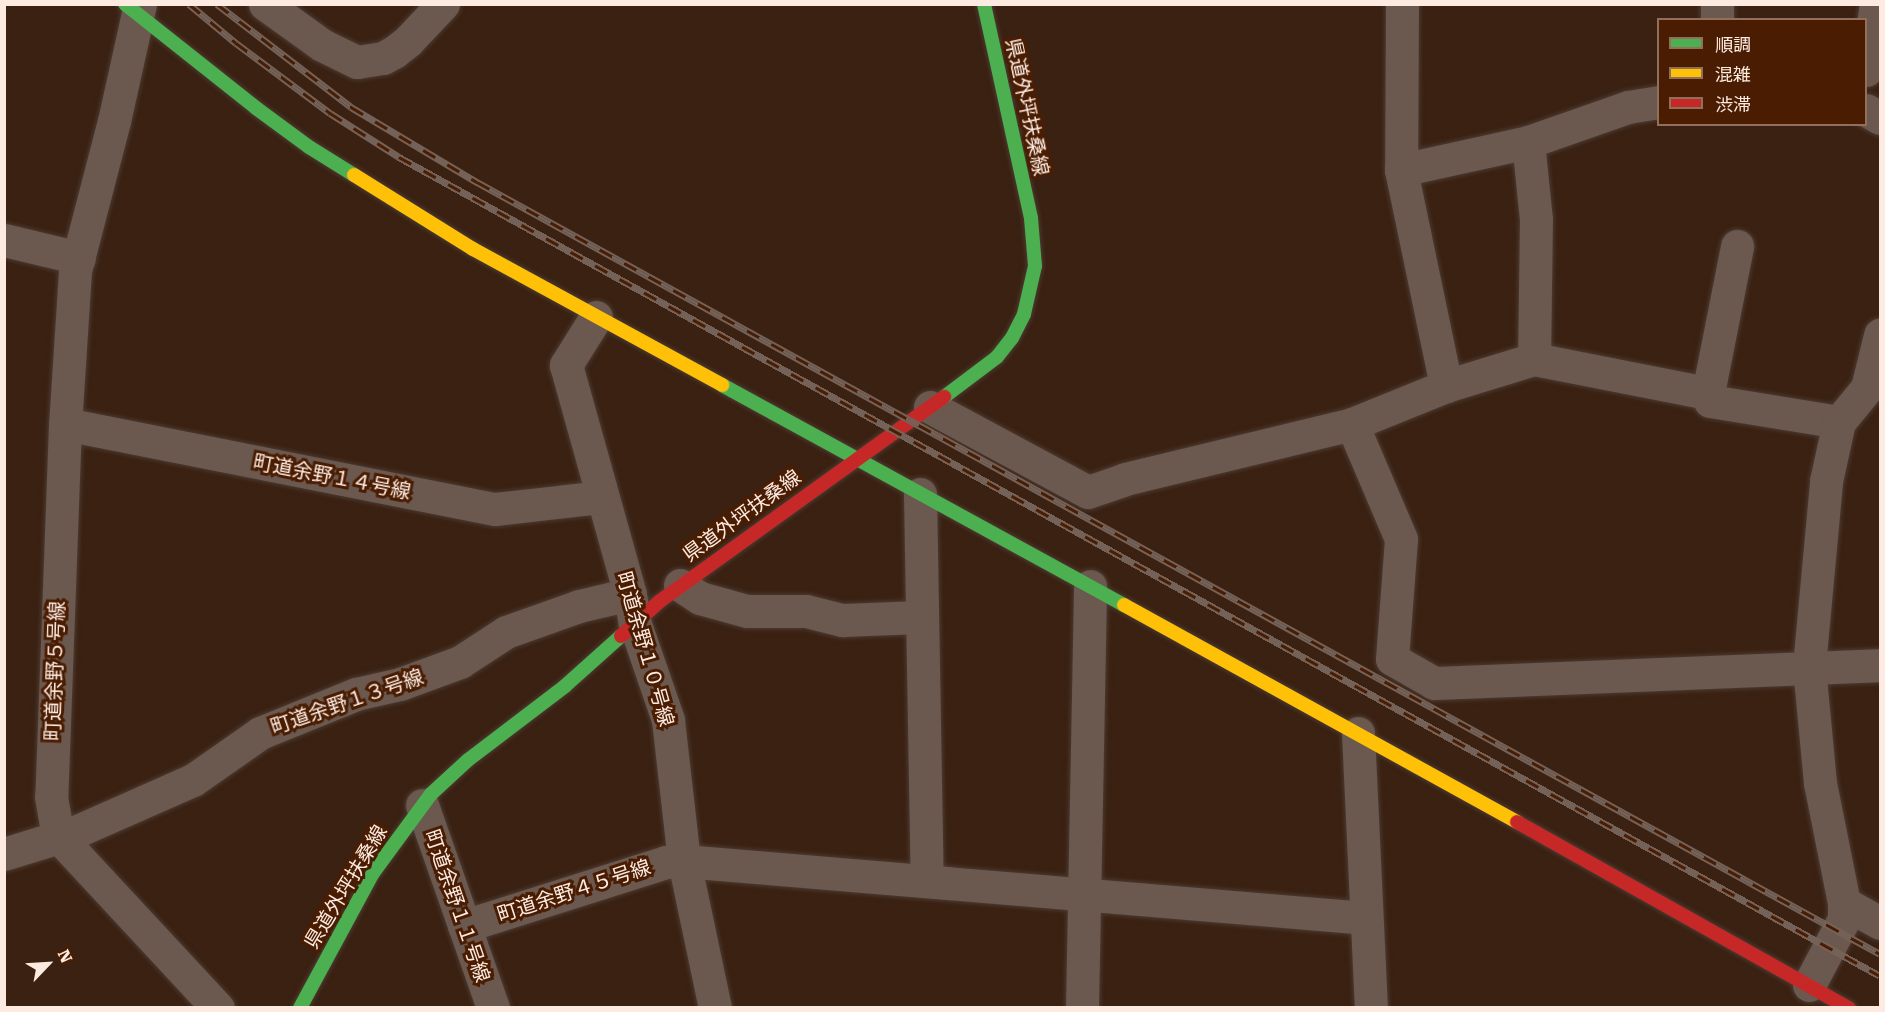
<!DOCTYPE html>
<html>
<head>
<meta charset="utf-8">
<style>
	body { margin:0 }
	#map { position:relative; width:1885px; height:1012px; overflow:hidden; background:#3a2112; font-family:"Roboto Serif","Noto Sans JP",serif }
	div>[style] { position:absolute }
	.roads { filter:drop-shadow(0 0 2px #4c3a31) drop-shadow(0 0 2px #4c3a31) }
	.street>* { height:33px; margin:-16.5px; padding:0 16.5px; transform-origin:16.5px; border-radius:16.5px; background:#6b584e }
	.fast>* { height:14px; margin:-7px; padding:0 7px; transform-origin:7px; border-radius:7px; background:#4caf50 }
	.slow>* { height:14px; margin:-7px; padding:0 7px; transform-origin:7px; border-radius:7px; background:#ffc107 }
	.jam>* { height:14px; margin:-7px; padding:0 7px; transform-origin:7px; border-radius:7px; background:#c62828 }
	.rail>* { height:7px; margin-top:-3.5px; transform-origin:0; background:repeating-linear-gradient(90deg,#4a1d02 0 14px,#746259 0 28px); box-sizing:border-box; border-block:2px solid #746259 }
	span { translate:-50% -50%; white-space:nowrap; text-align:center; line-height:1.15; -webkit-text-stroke:6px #4a1d02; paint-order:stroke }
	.street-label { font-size:20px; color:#fdeae1 }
	.frame { position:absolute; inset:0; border:6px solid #fdeae1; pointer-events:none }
	.legend { position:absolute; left:1657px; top:18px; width:210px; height:108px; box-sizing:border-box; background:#4a1d02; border:2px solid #926f5b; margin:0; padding:8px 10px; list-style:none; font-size:18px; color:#fdeae1 }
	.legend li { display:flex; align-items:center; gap:12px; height:30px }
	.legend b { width:30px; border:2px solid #926f5b }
	.north { position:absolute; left:18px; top:934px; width:60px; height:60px; -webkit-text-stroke:4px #4a1d02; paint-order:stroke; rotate:65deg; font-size:16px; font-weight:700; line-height:24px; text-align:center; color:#fdeae1 }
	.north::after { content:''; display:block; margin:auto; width:21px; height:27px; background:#fdeae1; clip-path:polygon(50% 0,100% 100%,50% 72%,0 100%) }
</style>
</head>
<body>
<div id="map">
	<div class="roads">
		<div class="street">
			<div style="left:140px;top:4px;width:120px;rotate:102.5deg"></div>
			<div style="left:114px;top:121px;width:155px;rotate:104.6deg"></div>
			<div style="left:75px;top:271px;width:153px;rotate:93.7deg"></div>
			<div style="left:65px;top:424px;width:373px;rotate:92.1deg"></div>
			<div style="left:51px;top:797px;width:40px;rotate:80deg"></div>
			<div style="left:58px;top:836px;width:235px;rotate:47.1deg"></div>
			<div style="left:265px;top:4px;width:70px;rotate:35.7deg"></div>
			<div style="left:322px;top:45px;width:39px;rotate:26deg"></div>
			<div style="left:357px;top:62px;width:26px;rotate:-9deg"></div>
			<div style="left:383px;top:58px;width:13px;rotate:-29deg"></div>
			<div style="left:394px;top:52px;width:18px;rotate:-38deg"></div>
			<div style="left:408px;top:41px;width:51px;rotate:-46.6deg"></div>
			<div style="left:1402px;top:4px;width:166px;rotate:90.3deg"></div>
			<div style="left:1401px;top:170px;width:221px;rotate:78.2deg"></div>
			<div style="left:1717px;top:20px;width:16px;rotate:-90deg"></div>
			<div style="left:1866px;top:70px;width:67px;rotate:-81.4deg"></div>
			<div style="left:1866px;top:110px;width:16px;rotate:30deg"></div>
			<div style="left:1528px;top:142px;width:77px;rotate:84.1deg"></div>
			<div style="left:1536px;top:219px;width:140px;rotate:90.8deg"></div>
			<div style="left:1401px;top:170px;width:130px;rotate:-12.4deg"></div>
			<div style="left:1528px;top:142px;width:106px;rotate:-19.3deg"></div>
			<div style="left:1628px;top:107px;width:30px;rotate:-9deg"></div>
			<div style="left:4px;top:240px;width:77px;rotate:13.5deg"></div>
			<div style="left:596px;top:317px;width:57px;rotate:122deg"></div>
			<div style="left:566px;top:365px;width:238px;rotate:74.4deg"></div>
			<div style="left:630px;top:594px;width:30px;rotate:81deg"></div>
			<div style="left:635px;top:624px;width:102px;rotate:71deg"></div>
			<div style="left:668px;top:720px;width:142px;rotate:83.5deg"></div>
			<div style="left:684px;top:861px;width:150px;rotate:78.1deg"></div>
			<div style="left:1708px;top:393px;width:150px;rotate:-78.8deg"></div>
			<div style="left:930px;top:407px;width:179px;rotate:28.3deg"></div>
			<div style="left:1088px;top:492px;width:39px;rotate:-19deg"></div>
			<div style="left:1125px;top:479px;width:234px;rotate:-13.6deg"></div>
			<div style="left:1352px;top:424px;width:125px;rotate:66.9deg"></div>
			<div style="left:1401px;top:539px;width:120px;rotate:94.3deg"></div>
			<div style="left:1392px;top:659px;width:48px;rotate:29.7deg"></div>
			<div style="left:1434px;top:683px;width:446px;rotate:-2.3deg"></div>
			<div style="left:65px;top:424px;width:438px;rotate:11.2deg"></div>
			<div style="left:495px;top:509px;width:108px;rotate:-6.4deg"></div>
			<div style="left:1352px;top:424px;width:101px;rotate:-22deg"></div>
			<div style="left:1446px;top:386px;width:92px;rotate:-17.1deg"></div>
			<div style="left:1534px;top:359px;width:177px;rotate:11.1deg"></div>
			<div style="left:1708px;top:393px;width:8px;rotate:76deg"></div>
			<div style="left:1710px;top:401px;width:131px;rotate:9.2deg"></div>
			<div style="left:920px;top:494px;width:387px;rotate:89deg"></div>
			<div style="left:680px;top:585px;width:24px;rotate:33deg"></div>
			<div style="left:700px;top:598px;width:49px;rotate:15.5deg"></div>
			<div style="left:747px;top:611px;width:59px"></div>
			<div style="left:806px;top:611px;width:38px;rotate:14deg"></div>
			<div style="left:843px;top:620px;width:77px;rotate:-2.2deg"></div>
			<div style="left:1358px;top:733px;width:275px;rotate:87.3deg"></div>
			<div style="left:422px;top:805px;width:215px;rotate:70.7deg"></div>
			<div style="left:4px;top:854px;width:74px;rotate:-17.2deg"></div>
			<div style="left:75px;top:832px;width:129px;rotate:-23.8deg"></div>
			<div style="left:193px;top:780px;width:82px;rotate:-35deg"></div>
			<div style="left:260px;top:733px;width:104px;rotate:-22.1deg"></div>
			<div style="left:356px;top:694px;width:45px;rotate:-12.8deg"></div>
			<div style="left:400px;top:684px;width:64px;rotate:-20.1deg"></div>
			<div style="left:460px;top:662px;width:55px;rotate:-33.1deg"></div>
			<div style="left:506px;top:632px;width:77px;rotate:-19.6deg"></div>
			<div style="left:579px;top:606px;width:52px;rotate:-13.2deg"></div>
			<div style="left:1844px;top:903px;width:41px;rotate:29.1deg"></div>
			<div style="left:464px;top:926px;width:212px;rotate:-17.6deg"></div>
			<div style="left:666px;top:862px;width:18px;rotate:-3deg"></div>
			<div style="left:684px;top:861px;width:683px;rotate:4.78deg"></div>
			<div style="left:1809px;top:985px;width:75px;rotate:-62.1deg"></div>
			<div style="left:1844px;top:919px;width:16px;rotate:-90deg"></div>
			<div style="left:1844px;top:903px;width:122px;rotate:-101.3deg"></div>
			<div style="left:1820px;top:783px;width:118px;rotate:-95.4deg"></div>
			<div style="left:1809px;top:666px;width:186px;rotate:-84.7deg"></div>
			<div style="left:1826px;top:481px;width:60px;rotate:-77.6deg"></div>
			<div style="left:1839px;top:422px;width:44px;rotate:-50.5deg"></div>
			<div style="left:1867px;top:388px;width:55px;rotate:-76.2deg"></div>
			<div style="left:1082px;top:1008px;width:422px;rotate:-88.9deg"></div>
		</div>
		<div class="fast">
			<div style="left:125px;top:4px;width:167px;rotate:38.4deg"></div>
			<div style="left:256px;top:108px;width:66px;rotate:36.3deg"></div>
			<div style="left:309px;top:147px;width:53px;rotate:31.9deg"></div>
			<div style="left:722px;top:385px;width:458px;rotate:28.7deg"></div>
			<div style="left:944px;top:397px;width:66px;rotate:-37deg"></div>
			<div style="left:997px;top:357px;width:24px;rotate:-52deg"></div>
			<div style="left:1012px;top:338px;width:27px;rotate:-63deg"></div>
			<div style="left:1024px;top:314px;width:49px;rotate:-77.1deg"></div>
			<div style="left:1035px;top:266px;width:48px;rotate:-94.8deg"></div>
			<div style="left:1031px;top:218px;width:219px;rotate:-102.4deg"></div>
			<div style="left:300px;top:1008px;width:153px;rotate:-61.6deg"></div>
			<div style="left:373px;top:873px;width:98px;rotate:-53.7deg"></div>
			<div style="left:431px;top:794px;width:50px;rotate:-42.6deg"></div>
			<div style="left:468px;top:760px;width:122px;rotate:-37.3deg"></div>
			<div style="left:565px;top:686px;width:75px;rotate:-41.8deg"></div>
		</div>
		<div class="slow">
			<div style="left:354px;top:175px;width:140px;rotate:31.9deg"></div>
			<div style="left:473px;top:249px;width:284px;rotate:28.6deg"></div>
			<div style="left:1124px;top:605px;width:449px;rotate:28.9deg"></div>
		</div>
		<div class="jam">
			<div style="left:621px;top:636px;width:52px;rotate:-41.9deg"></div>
			<div style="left:660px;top:601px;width:350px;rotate:-35.7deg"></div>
			<div style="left:1517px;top:822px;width:381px;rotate:29.3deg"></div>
		</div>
	</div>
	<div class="rail">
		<div style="left:189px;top:4px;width:61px;rotate:39.7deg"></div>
		<div style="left:236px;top:43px;width:117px;rotate:36.7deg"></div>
		<div style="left:330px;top:113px;width:82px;rotate:32.5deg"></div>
		<div style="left:399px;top:157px;width:1692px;rotate:28.94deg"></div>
		<div style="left:217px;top:4px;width:169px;rotate:37.5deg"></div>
		<div style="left:351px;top:107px;width:147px;rotate:30.8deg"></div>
		<div style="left:477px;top:182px;width:1601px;rotate:28.82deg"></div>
	</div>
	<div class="street-label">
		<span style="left:1027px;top:107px;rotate:78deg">県道外坪扶桑線</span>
		<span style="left:332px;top:477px;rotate:11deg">町道余野１４号線</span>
		<span style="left:742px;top:516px;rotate:-36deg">県道外坪扶桑線</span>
		<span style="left:645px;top:649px;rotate:74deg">町道余野１０号線</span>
		<span style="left:55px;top:671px;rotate:-88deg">町道余野５号線</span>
		<span style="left:347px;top:702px;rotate:-19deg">町道余野１３号線</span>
		<span style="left:346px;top:887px;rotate:-59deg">県道外坪扶桑線</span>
		<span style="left:574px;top:891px;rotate:-18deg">町道余野４５号線</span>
		<span style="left:457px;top:906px;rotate:71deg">町道余野１１号線</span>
	</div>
	<div class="frame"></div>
	<ul class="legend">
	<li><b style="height:8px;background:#4caf50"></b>順調</li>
	<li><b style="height:8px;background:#ffc107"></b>混雑</li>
	<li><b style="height:8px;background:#c62828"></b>渋滞</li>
	</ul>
	<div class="north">N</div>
</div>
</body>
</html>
